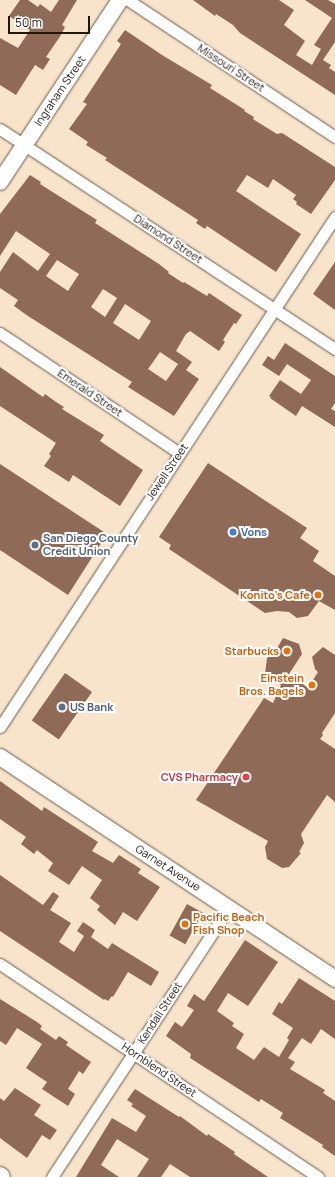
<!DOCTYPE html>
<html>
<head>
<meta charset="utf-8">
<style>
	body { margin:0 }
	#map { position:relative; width:335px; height:1177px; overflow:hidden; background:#f7e4cb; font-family:Manrope,sans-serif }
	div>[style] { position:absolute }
	.building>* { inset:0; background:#8f6b57; transform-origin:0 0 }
	.roads { filter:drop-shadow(0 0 1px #6b5a45) drop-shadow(0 0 1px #6b5a45) }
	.street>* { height:11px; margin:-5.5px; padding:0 5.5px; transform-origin:5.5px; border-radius:5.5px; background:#fff }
	.secondary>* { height:16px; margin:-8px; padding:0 8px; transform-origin:8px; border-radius:8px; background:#fff }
	.primary>* { height:18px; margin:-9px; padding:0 9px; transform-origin:9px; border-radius:9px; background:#fff }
	.dots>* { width:11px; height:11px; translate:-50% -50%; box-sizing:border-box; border:2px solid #fff; border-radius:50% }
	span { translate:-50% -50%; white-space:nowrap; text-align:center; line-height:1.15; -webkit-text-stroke:4px #fff; paint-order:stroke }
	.street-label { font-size:11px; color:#1f180f }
	.shop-label { font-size:11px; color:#366cbe; font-weight:700 }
	.left { translate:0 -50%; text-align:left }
	.service-label { font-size:11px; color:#4e5e75; font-weight:700 }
	.food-label { font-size:11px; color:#c56008; font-weight:700 }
	.right { translate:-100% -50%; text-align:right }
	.health-label { font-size:11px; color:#be3a42; font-weight:700 }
	.scale { position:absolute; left:8px; top:16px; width:82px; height:18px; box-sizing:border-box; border:2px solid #1f180f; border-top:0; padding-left:5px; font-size:12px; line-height:14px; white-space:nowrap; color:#1f180f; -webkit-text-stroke:3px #fff; paint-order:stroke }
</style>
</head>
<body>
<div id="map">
	<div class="building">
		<div style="clip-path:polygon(20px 0,28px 0,38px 7px,40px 4px,51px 12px,59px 0,77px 0,62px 25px,65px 27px,61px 35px,46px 57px,50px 59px,43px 70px,35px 65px,16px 95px,0 85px,0 38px,18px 48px,30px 30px,9px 16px)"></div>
		<div style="clip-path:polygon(193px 0,279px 0,294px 10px,284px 25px,305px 41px,296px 55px,312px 65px,321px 49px,314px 45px,332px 18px,305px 0,328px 0,335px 4px,335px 42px,323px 60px,331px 65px,329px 68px,335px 72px,335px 95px,240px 33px,233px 25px,216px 14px,215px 16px)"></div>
		<div style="clip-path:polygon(125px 30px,162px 55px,212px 85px,210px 88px,245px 110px,244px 111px,254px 117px,253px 119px,277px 134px,282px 133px,335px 167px,335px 180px,311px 214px,296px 204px,297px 202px,293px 199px,296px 195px,273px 179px,268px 188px,247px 175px,236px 191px,301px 234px,276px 272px,207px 226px,205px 229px,196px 223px,198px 220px,105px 160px,107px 158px,86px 145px,88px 142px,69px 129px,87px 104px,83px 102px,121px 44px,117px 41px)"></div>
		<div style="clip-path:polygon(evenodd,30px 175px,41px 182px,40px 184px,97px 220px,95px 223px,159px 264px,169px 272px,168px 273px,183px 283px,184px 282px,207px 296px,209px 293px,242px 315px,236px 324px,234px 323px,223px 340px,225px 342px,219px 351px,190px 331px,186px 334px,176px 351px,192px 362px,186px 370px,199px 379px,174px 416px,128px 387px,132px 382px,28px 316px,14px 306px,18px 300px,0 288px,0 272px,13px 252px,38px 271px,50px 254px,16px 231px,0 256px,0 214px,30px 175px,57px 260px,79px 274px,68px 291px,46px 276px,57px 260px,30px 175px,103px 289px,117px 298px,105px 317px,91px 307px,103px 289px,30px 175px,125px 304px,151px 321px,139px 340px,113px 323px,125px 304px,30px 175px,160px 352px,178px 364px,166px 381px,148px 369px,160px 352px)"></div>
		<div style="clip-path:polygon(335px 262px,335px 310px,313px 294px)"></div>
		<div style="clip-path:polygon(285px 343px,335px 376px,335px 403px,331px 409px,335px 411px,335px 427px,302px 406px,296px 416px,270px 398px,271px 397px,269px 396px,280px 380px,301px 394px,311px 380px,287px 364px,279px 376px,262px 365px,268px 356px,274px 360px)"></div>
		<div style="clip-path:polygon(0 367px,43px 397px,45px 394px,56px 402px,64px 407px,62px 409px,104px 435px,100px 441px,143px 470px,120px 506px,73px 475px,69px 482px,44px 466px,51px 456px,49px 454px,56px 443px,0 406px)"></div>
		<div style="clip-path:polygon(208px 463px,307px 528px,300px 538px,319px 551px,313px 561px,335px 576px,335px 610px,319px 601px,308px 616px,297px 618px,289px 612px,277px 611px,265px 613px,169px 549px,171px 545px,159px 537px)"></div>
		<div style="clip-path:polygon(0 464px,107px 534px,68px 595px,0 550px)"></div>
		<div style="clip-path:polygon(283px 638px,299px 644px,302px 654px,289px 674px,308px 688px,318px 672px,315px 669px,312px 657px,323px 647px,335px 655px,335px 713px,322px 733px,323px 735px,320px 739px,335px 749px,335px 802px,327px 795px,301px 834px,304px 843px,299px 852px,301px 853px,289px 867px,282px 868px,267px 859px,265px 847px,268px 841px,196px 800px,264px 698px,273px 703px,281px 685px,265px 674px,267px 658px,276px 650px)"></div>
		<div style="left:65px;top:673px;width:33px;height:58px;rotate:35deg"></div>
		<div style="clip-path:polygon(0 781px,42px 811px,44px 807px,98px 842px,92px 851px,113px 863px,119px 855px,141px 869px,138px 873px,160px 887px,137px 921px,123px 912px,115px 925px,97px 910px,100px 906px,90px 898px,102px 880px,82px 866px,69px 885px,48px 871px,53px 863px,37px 850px,34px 854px,21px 844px,26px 837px,0 819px)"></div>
		<div style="clip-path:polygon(0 875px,43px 905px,53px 892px,59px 896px,50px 910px,71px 923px,59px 942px,74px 952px,84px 936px,77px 931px,83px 922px,95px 930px,91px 937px,108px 949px,112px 943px,159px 972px,151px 986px,128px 972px,113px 997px,112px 996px,108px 1001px,105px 999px,104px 1000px,0 931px)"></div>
		<div style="left:187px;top:904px;width:18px;height:36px;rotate:29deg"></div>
		<div style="clip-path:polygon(245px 940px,278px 962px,248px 1006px,228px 993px,217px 1011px,234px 1023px,232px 1026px,244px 1034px,236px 1048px,254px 1060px,264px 1047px,279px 1057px,289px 1040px,287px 1038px,293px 1028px,272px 1014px,279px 1002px,282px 1004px,299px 978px,335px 1001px,335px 1039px,321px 1029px,311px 1044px,302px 1038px,288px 1058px,295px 1062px,290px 1069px,325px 1090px,323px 1093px,335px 1101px,335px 1156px,322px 1147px,323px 1145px,280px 1118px,283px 1113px,261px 1099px,259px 1102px,190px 1058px,191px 1054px,166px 1036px,175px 1022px,182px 1027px,194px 1010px,187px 1006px,194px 994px,204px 1001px)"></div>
		<div style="clip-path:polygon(0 999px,37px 1022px,42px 1026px,40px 1029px,56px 1040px,59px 1036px,68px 1042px,66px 1045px,91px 1062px,83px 1074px,79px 1071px,68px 1089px,75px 1094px,68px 1106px,42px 1089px,47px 1082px,26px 1068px,42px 1044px,17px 1028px,6px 1045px,0 1041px)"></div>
		<div style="clip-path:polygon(15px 1088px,41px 1105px,34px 1115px,57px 1130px,50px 1140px,42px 1135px,27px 1158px,0 1138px,0 1098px,4px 1101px)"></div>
		<div style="clip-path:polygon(135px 1089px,179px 1117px,180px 1116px,207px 1136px,208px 1134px,235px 1152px,234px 1154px,268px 1177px,190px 1177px,170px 1164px,161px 1177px,137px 1177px,149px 1159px,117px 1139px,101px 1165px,119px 1177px,76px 1177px,112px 1118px,136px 1132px,146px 1116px,131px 1106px,133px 1104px,127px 1100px)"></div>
	</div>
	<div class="roads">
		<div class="street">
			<div style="left:128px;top:0;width:248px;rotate:33.5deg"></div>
			<div style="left:0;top:129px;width:401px;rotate:33.3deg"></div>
			<div style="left:0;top:333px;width:216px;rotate:33.8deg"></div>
			<div style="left:0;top:727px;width:610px;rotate:-56.7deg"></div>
			<div style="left:0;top:964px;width:383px;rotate:33.8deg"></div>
			<div style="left:52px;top:1177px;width:322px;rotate:-56.7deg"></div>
		</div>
		<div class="secondary">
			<div style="left:0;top:182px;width:218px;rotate:-56.6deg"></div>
			<div style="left:0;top:757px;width:402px;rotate:33.5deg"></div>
		</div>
		<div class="primary">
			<div style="left:0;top:1176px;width:1px;rotate:45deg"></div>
		</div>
	</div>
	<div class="dots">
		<div style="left:233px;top:532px;background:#3f7fe0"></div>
		<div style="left:35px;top:545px;background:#5c6f8a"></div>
		<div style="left:318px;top:595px;background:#e8710a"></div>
		<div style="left:287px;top:651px;background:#e8710a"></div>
		<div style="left:312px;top:685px;background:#e8710a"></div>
		<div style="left:62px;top:707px;background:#5c6f8a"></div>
		<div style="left:246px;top:777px;background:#e0444e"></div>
		<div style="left:185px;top:924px;background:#e8710a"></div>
	</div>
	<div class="street-label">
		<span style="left:231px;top:68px;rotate:33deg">Missouri Street</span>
		<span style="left:60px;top:91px;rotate:-56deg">Ingraham Street</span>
		<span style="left:168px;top:239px;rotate:33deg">Diamond Street</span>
		<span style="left:90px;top:393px;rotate:34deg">Emerald Street</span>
		<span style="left:167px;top:472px;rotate:-56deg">Jewell Street</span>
		<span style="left:168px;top:868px;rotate:33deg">Garnet Avenue</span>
		<span style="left:160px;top:1013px;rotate:-57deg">Kendall Street</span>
		<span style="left:159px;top:1070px;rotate:34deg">Hornblend Street</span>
	</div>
	<div class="shop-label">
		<span class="left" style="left:241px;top:532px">Vons</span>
	</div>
	<div class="service-label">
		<span class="left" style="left:43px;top:545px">San Diego County<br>Credit Union</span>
		<span class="left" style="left:70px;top:707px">US Bank</span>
	</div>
	<div class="food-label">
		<span class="right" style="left:310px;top:595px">Konito's Cafe</span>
		<span class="right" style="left:279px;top:651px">Starbucks</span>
		<span class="right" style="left:304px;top:685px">Einstein<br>Bros. Bagels</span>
		<span class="left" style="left:193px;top:924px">Pacific Beach<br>Fish Shop</span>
	</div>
	<div class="health-label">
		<span class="right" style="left:238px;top:777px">CVS Pharmacy</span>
	</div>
	<div class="scale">50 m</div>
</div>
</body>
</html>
